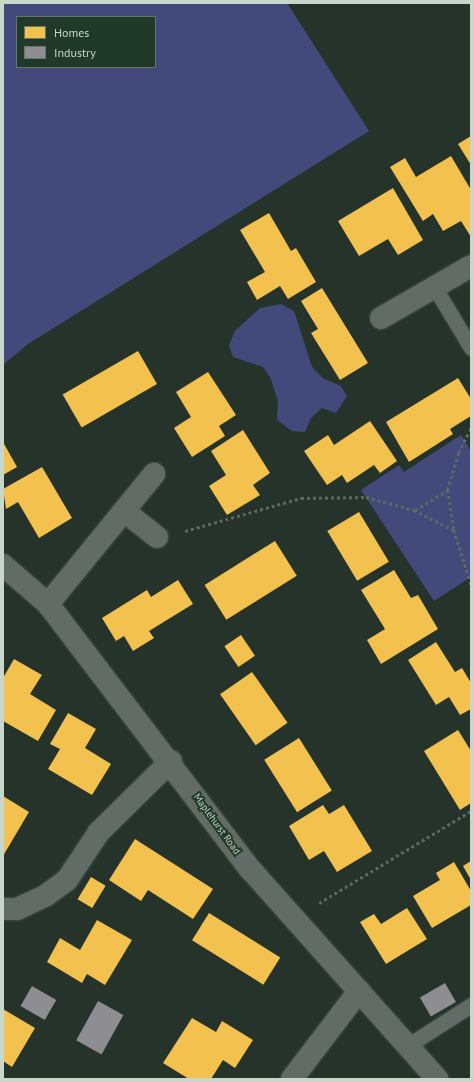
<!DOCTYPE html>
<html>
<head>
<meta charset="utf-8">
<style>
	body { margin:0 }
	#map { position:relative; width:474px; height:1082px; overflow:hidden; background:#26332a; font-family:"PT Sans",sans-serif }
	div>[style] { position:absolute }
	.green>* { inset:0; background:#44497b }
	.homes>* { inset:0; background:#f2c14e; transform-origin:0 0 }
	.industry>* { inset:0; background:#8d8d92; transform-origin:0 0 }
	.path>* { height:2.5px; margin-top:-1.25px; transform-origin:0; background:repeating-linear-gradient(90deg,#5d6861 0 3px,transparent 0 6px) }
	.roads { filter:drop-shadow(0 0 1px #434f47) drop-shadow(0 0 1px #434f47) }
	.service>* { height:15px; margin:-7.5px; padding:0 7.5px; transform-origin:7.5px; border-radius:7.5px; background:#626b65 }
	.minor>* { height:22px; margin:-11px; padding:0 11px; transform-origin:11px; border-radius:11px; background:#626b65 }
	span { translate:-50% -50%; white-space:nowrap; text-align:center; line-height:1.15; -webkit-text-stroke:4px #203928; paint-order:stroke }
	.street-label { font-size:10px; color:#c8d6cb }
	.frame { position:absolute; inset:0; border:4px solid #c8d6cb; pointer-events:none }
	.legend { position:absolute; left:16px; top:16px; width:140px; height:52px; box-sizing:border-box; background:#203928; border:1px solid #637869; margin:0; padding:5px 7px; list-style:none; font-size:12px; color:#c8d6cb }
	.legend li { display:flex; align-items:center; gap:8px; height:20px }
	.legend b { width:20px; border:1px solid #637869 }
</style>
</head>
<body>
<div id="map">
	<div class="green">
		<div style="clip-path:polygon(evenodd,3px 3px,287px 3px,369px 131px,28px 344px,3px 365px,3px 3px,17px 17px,155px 17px,155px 67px,17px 67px,17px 17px)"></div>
		<div style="clip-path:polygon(281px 304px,294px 311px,312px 367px,324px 379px,341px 386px,347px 396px,336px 413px,322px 408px,311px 418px,305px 432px,292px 431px,277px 420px,278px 401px,270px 377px,263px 367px,233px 357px,229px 345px,235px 331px,260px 308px)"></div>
		<div style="clip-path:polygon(461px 435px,471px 451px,471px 577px,434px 601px,361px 490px,399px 465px,404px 472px)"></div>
	</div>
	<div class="homes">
		<div style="clip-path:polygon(471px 136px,471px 165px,458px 144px)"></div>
		<div style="clip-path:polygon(451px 156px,471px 190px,471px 237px,461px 221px,443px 231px,433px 214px,423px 221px,390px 167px,405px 158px,416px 177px)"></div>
		<div style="clip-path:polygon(393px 188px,423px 240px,398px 255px,388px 239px,359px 256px,338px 221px)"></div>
		<div style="clip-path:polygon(269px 213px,291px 251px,296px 248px,316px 282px,288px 299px,280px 286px,257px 300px,247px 282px,265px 272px,240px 230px)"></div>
		<div style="clip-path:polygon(322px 288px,368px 363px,340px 380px,311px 333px,318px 329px,301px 301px)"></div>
		<div style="left:138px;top:351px;width:38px;height:87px;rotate:60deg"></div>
		<div style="clip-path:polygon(208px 372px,236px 415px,219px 426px,225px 436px,192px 457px,174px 428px,191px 417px,176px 392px)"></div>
		<div style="clip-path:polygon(458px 378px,471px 399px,471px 416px,450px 429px,453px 434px,409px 462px,386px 422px)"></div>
		<div style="clip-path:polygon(370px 421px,397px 461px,380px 473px,374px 465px,347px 483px,342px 475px,327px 485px,304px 451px,328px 435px,334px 445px)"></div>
		<div style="clip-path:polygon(243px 430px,270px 473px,253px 485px,260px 495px,227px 515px,209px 486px,226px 475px,211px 451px)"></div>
		<div style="clip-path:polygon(3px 442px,17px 467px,3px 475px)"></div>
		<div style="clip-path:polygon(42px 467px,72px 518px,39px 538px,18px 502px,6px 509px,3px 489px)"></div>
		<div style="left:359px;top:512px;width:58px;height:37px;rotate:59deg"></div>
		<div style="left:275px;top:541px;width:41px;height:83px;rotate:58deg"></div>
		<div style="clip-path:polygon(394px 570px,411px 598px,418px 595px,438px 629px,381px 664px,367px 640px,385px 629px,361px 590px)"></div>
		<div style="clip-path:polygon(178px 580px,193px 604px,149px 631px,154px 638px,133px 651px,124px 636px,116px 641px,102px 618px,147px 590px,151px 597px)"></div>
		<div style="left:241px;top:635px;width:25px;height:20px;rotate:56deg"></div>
		<div style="clip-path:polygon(436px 642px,455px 672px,462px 668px,471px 683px,471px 709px,460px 715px,449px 697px,436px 705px,408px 660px)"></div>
		<div style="clip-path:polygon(14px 659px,42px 675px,30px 694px,56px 710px,38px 741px,3px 721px,3px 678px)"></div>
		<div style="left:252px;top:672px;width:62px;height:39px;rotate:55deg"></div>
		<div style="clip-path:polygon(68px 713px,96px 729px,85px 748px,111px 764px,92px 795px,48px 769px,60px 749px,50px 744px)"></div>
		<div style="clip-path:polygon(458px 730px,471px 751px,471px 803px,460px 810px,424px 751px)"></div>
		<div style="left:299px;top:738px;width:62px;height:41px;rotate:58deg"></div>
		<div style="clip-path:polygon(3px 796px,29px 812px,3px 856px)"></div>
		<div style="clip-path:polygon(323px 805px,329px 814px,344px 805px,372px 851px,337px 872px,324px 851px,309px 860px,289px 826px)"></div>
		<div style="clip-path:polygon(135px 839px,213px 889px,193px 919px,148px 890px,141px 901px,109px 880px)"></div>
		<div style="clip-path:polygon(471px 861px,471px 880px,463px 866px)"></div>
		<div style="clip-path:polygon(454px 862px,471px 891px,471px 905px,432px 928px,413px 896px,440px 880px,436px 873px)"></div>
		<div style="left:91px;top:877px;width:17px;height:26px;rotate:31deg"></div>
		<div style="clip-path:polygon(407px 908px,427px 939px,386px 964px,360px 922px,374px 914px,381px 924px)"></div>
		<div style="left:209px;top:913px;width:84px;height:32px;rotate:32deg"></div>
		<div style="clip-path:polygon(97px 920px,132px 940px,105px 985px,87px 974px,82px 983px,47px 962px,60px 938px,80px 950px)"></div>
		<div style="clip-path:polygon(3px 1009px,35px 1028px,12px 1067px,3px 1061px)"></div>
		<div style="clip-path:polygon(192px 1018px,216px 1032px,222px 1021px,253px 1040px,235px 1068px,223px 1060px,211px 1079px,189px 1079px,163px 1063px)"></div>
	</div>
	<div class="industry">
		<div style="left:445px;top:983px;width:22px;height:29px;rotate:60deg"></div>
		<div style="left:32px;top:986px;width:28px;height:23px;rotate:30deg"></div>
		<div style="left:98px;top:1001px;width:29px;height:45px;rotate:29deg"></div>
	</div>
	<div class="path">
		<div style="left:471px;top:429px;width:27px;rotate:117deg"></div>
		<div style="left:459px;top:453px;width:39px;rotate:107deg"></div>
		<div style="left:448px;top:490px;width:40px;rotate:81.5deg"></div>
		<div style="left:454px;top:530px;width:57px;rotate:72.5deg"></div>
		<div style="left:415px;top:510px;width:39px;rotate:-31deg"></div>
		<div style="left:185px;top:531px;width:121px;rotate:-15.9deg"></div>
		<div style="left:301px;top:498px;width:65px;rotate:-0.9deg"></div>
		<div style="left:366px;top:497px;width:50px;rotate:15.2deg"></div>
		<div style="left:414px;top:510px;width:45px;rotate:26.6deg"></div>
		<div style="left:319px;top:903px;width:178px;rotate:-31.2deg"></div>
	</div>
	<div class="roads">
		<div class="service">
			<div style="left:435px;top:288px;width:70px;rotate:59deg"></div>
			<div style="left:407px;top:1046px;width:76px;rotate:-32.6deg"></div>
		</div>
		<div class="minor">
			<div style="left:381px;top:318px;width:104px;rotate:-30deg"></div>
			<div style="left:124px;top:511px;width:42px;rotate:38.2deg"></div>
			<div style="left:3px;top:565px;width:60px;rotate:40.9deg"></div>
			<div style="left:48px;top:604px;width:335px;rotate:52.7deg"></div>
			<div style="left:251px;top:870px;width:280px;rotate:48.3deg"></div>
			<div style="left:48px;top:604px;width:168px;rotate:-50.8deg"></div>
			<div style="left:3px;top:909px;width:14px"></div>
			<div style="left:17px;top:909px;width:31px;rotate:-25deg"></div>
			<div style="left:45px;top:896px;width:27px;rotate:-36deg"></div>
			<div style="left:67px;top:880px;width:58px;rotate:-56.3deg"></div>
			<div style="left:99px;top:832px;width:101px;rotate:-44.6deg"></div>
			<div style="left:292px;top:1079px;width:111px;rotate:-52.7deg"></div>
		</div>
	</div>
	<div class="street-label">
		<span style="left:217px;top:824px;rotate:54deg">Maplehurst Road</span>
	</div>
	<div class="frame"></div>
	<ul class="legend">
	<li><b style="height:11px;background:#f2c14e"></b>Homes</li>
	<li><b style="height:11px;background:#8d8d92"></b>Industry</li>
	</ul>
</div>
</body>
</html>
